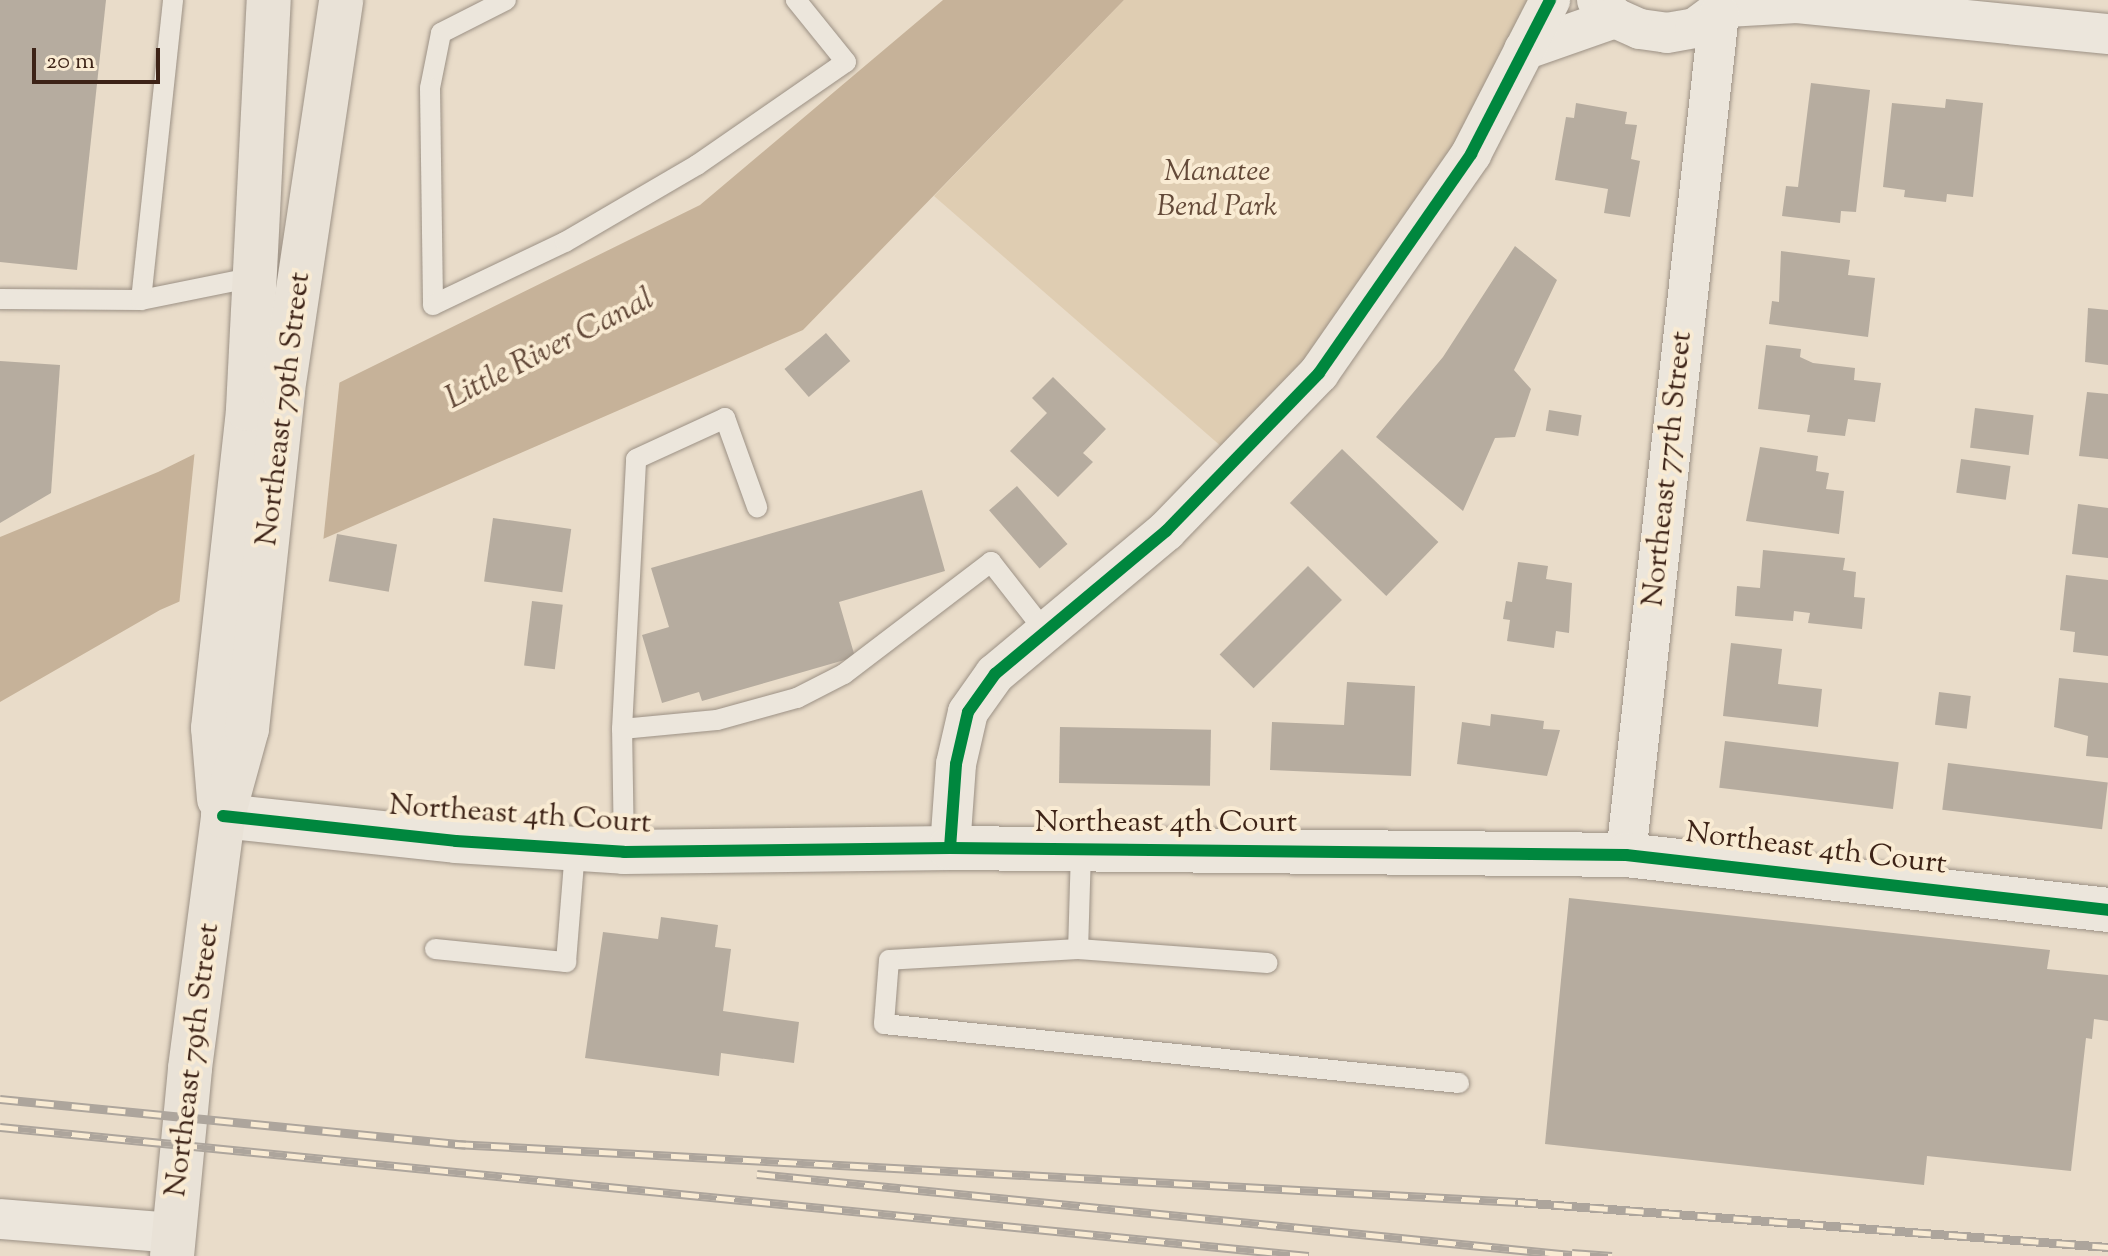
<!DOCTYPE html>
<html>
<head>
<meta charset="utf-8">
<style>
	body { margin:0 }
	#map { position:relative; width:2108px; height:1256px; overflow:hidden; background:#e9dcc9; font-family:"Sorts Mill Goudy",serif }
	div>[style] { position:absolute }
	.green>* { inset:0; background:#dfcdb2 }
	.water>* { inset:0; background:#c6b299 }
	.pier>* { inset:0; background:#e9dcc9 }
	.building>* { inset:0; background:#b6ac9f; transform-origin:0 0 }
	.roads { filter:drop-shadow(0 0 2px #9c9185) drop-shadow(0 0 2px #9c9185) }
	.lane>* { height:20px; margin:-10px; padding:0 10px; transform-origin:10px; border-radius:10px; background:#ece6dc }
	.street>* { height:40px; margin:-20px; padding:0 20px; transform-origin:20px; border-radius:20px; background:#ece6dc }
	.secondary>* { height:44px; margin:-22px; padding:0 22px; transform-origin:22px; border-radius:22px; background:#ece6dc }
	.primary>* { height:44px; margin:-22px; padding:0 22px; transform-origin:22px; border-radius:22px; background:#e9e2d7 }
	.rail>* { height:9px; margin-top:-4.5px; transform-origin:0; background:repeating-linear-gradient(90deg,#f9ebd3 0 18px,#ada59c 0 36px); box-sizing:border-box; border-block:2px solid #ada59c }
	.cycleway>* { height:12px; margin:-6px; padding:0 6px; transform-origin:6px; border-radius:6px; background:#00873e }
	span { translate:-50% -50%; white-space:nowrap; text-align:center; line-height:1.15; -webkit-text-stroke:8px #f9ebd3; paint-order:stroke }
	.park-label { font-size:30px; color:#644a39; font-style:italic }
	.street-label { font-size:30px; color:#3d2317 }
	.water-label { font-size:32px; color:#624838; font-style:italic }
	.scale { position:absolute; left:32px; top:48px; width:128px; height:36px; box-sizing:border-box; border:4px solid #3d2317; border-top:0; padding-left:10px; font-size:24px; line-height:28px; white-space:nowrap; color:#3d2317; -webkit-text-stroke:6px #f9ebd3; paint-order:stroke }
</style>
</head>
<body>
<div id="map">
	<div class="green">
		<div style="clip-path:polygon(1124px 0,1556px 0,1238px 461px,934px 196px)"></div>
	</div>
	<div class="water">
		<div style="clip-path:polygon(943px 0,1124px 0,803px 330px,160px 610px,0 702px,0 537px,158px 472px,700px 205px)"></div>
	</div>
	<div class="pier">
		<div style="clip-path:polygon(340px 377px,323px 543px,179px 606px,195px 449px)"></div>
	</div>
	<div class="building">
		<div style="clip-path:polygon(0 0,106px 0,77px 270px,0 262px)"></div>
		<div style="clip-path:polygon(1811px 83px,1870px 90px,1856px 212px,1841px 211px,1840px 223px,1782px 216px,1786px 186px,1798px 187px)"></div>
		<div style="clip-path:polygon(1946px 99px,1983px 103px,1973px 197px,1947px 194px,1946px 202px,1904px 197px,1905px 190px,1883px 187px,1892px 103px,1945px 108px)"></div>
		<div style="clip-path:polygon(1576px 103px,1627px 112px,1625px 124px,1637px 125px,1631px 159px,1640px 161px,1630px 217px,1604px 213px,1608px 189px,1555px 180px,1566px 117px,1574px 118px)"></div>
		<div style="clip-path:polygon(1515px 246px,1557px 280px,1514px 370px,1531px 389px,1515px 437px,1495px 438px,1463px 511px,1376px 437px,1443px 357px)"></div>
		<div style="clip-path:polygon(1781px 251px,1850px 260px,1848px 275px,1875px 278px,1868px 337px,1769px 324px,1772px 301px,1779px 302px)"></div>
		<div style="clip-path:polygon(2088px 308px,2108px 310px,2108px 365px,2085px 362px)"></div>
		<div style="left:826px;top:333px;width:37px;height:55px;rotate:49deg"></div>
		<div style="clip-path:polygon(1766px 345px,1801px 349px,1800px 357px,1813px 363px,1855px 368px,1854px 380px,1881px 383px,1875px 422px,1848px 419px,1845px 436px,1807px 432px,1810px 415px,1758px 409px)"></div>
		<div style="clip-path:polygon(0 361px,60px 365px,51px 493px,0 523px)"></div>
		<div style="clip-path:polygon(1053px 377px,1106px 429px,1083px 453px,1093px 462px,1058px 497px,1010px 451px,1047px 413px,1032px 398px)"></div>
		<div style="clip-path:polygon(2087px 392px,2108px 394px,2108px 459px,2079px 456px)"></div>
		<div style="left:1975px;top:408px;width:59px;height:40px;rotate:7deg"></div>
		<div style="left:1549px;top:410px;width:33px;height:21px;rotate:9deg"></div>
		<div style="clip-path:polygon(1760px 447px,1818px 456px,1816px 471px,1829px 473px,1826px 489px,1844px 491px,1839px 534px,1746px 521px)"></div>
		<div style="left:1342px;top:449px;width:134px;height:75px;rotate:44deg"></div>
		<div style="left:1961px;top:459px;width:50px;height:34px;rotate:8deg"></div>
		<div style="left:1017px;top:486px;width:77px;height:37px;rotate:49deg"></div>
		<div style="clip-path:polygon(922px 490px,945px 571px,839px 602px,855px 657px,702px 701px,699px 692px,662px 703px,642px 635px,669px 627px,651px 568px)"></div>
		<div style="clip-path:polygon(2078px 504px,2108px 508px,2108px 558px,2072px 554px)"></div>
		<div style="left:493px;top:518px;width:79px;height:64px;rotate:8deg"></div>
		<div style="left:337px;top:534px;width:61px;height:48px;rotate:10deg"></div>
		<div style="clip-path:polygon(1763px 550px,1845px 558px,1843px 570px,1856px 572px,1854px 597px,1865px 598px,1862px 629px,1808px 623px,1810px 613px,1794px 611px,1793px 621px,1735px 616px,1737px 586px,1760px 588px)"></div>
		<div style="clip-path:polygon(1518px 562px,1548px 566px,1546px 579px,1572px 583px,1569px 633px,1556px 631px,1554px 648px,1507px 641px,1510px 620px,1503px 619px,1506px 601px,1512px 602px)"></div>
		<div style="left:1308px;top:566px;width:48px;height:125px;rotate:45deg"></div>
		<div style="clip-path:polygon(2066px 575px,2108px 580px,2108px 656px,2073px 652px,2075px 632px,2060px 630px)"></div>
		<div style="left:532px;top:601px;width:31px;height:65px;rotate:7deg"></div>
		<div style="clip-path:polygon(1731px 643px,1782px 649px,1778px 684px,1822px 689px,1818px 727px,1723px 716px)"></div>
		<div style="clip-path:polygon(2059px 678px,2108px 683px,2108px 758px,2086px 756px,2088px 736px,2054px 727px)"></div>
		<div style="clip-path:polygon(1347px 682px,1415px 686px,1411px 776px,1270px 770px,1272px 722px,1344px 725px)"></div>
		<div style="left:1939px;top:692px;width:32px;height:33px;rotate:7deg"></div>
		<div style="clip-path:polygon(1491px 714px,1544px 721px,1543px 729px,1560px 730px,1547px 776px,1457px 764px,1462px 722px,1490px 726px)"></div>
		<div style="left:1060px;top:727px;width:151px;height:56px;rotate:1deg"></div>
		<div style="left:1725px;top:741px;width:175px;height:47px;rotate:7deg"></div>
		<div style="left:1948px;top:763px;width:161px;height:47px;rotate:7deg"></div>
		<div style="clip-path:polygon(1569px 898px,2050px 950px,2047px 969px,2108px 975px,2108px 1021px,2094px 1019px,2092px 1039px,2086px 1038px,2071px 1171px,1927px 1156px,1924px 1185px,1545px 1144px)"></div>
		<div style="clip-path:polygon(661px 917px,718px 925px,715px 947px,731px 949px,723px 1011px,799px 1022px,794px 1063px,721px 1053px,719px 1076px,585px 1058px,603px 932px,658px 939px)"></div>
	</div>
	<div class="roads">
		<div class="lane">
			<div style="left:506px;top:0;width:73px;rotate:153.1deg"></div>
			<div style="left:441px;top:33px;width:56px;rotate:101.3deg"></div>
			<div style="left:430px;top:88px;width:217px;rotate:89.2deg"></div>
			<div style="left:433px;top:305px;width:146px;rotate:-25.5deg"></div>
			<div style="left:565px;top:242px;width:153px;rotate:-30.3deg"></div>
			<div style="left:697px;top:165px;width:181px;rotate:-34.7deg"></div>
			<div style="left:846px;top:62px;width:80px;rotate:-128.9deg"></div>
			<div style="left:0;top:299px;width:141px;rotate:0.4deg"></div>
			<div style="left:141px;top:300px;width:116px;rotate:-11.4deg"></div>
			<div style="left:141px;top:300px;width:302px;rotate:-83.9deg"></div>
			<div style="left:622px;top:729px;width:95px;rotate:-5.4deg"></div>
			<div style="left:717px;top:720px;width:83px;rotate:-15.4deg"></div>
			<div style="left:797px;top:698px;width:53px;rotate:-27.1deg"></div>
			<div style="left:844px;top:674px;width:185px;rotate:-37.3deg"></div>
			<div style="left:991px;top:562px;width:88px;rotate:52deg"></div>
			<div style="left:1081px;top:850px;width:99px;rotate:91.7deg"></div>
			<div style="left:1078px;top:949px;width:189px;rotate:176.7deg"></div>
			<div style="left:889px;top:960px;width:64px;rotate:94.5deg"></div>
			<div style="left:884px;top:1024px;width:578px;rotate:5.86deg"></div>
			<div style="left:624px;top:852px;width:123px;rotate:-90.9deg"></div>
			<div style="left:622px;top:729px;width:270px;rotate:-87deg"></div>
			<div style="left:636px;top:459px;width:98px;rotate:-24.7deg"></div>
			<div style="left:725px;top:418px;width:95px;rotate:70.2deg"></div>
			<div style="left:435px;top:949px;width:132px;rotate:5.7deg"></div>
			<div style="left:566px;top:962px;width:112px;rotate:-85.4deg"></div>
			<div style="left:1078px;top:949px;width:190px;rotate:4.2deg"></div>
		</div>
		<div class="street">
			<div style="left:1597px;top:0;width:25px;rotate:45deg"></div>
			<div style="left:1615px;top:18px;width:27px;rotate:24deg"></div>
			<div style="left:1640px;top:29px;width:27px;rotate:8deg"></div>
			<div style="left:1667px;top:33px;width:28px;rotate:-10deg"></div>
			<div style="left:1695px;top:28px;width:47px;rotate:-36.4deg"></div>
			<div style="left:1727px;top:7px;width:70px;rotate:-3.3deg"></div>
			<div style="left:1797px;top:3px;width:313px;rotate:5.7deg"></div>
			<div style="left:1524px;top:50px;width:96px;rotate:-19.4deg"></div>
			<div style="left:950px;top:848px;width:84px;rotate:-85.9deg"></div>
			<div style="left:956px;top:764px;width:53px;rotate:-77deg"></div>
			<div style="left:968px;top:712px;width:47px;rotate:-54.6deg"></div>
			<div style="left:995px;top:674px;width:223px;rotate:-39.9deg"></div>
			<div style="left:1166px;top:531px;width:220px;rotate:-45.9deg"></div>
			<div style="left:1319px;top:373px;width:267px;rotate:-55.2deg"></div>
			<div style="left:1471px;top:154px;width:173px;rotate:-62.8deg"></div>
			<div style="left:1626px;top:855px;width:846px;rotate:-83.69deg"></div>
			<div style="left:0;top:1219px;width:175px;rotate:4.6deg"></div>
		</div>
		<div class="secondary">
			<div style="left:223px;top:816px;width:234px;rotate:6.1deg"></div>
			<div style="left:456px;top:841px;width:168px;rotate:3.7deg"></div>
			<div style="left:624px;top:852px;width:326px;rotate:-0.7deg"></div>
			<div style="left:950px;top:848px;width:676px;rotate:0.59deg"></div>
			<div style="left:1626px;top:855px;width:485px;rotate:6.5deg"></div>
		</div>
		<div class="primary">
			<div style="left:219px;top:799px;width:71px;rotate:-94.8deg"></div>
			<div style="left:213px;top:728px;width:321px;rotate:-83.7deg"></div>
			<div style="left:248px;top:409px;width:410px;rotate:-87.1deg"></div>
			<div style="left:172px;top:1256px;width:189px;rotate:-84.5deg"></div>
			<div style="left:190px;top:1068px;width:254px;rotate:-82.5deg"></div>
			<div style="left:223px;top:816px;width:90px;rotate:-74.6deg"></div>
			<div style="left:247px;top:729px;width:341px;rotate:-83.9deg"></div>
			<div style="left:283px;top:390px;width:394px;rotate:-81.5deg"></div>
		</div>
	</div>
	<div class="rail">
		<div style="left:0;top:1099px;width:468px;rotate:5.6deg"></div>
		<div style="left:0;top:1127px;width:1315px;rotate:5.63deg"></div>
		<div style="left:455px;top:1144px;width:1065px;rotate:3.12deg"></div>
		<div style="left:1518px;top:1202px;width:592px;rotate:4.36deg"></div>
		<div style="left:757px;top:1174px;width:828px;rotate:5.68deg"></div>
		<div style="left:1572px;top:1253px;width:40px;rotate:4.3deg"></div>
	</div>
	<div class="cycleway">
		<div style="left:223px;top:816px;width:234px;rotate:6.1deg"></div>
		<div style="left:456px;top:841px;width:168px;rotate:3.7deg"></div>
		<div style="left:624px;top:852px;width:326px;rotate:-0.7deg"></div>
		<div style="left:950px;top:848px;width:676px;rotate:0.59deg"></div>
		<div style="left:1626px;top:855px;width:485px;rotate:6.5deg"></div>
		<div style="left:950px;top:848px;width:84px;rotate:-85.9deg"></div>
		<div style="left:956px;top:764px;width:53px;rotate:-77deg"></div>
		<div style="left:968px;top:712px;width:47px;rotate:-54.6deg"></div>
		<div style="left:995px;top:674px;width:223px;rotate:-39.9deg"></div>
		<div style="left:1166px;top:531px;width:220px;rotate:-45.9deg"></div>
		<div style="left:1319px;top:373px;width:267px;rotate:-55.2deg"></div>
		<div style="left:1471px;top:154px;width:173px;rotate:-62.8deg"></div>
	</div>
	<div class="park-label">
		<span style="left:1217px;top:190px">Manatee<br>Bend Park</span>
	</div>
	<div class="street-label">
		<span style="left:285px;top:409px;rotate:-83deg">Northeast 79th Street</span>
		<span style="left:1669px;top:469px;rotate:-84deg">Northeast 77th Street</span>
		<span style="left:520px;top:816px;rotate:4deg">Northeast 4th Court</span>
		<span style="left:1166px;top:824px">Northeast 4th Court</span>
		<span style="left:1816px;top:850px;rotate:7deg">Northeast 4th Court</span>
		<span style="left:194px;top:1060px;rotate:-83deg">Northeast 79th Street</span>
	</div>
	<div class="water-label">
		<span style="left:550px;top:350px;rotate:-27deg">Little River Canal</span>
	</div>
	<div class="scale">20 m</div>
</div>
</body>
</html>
